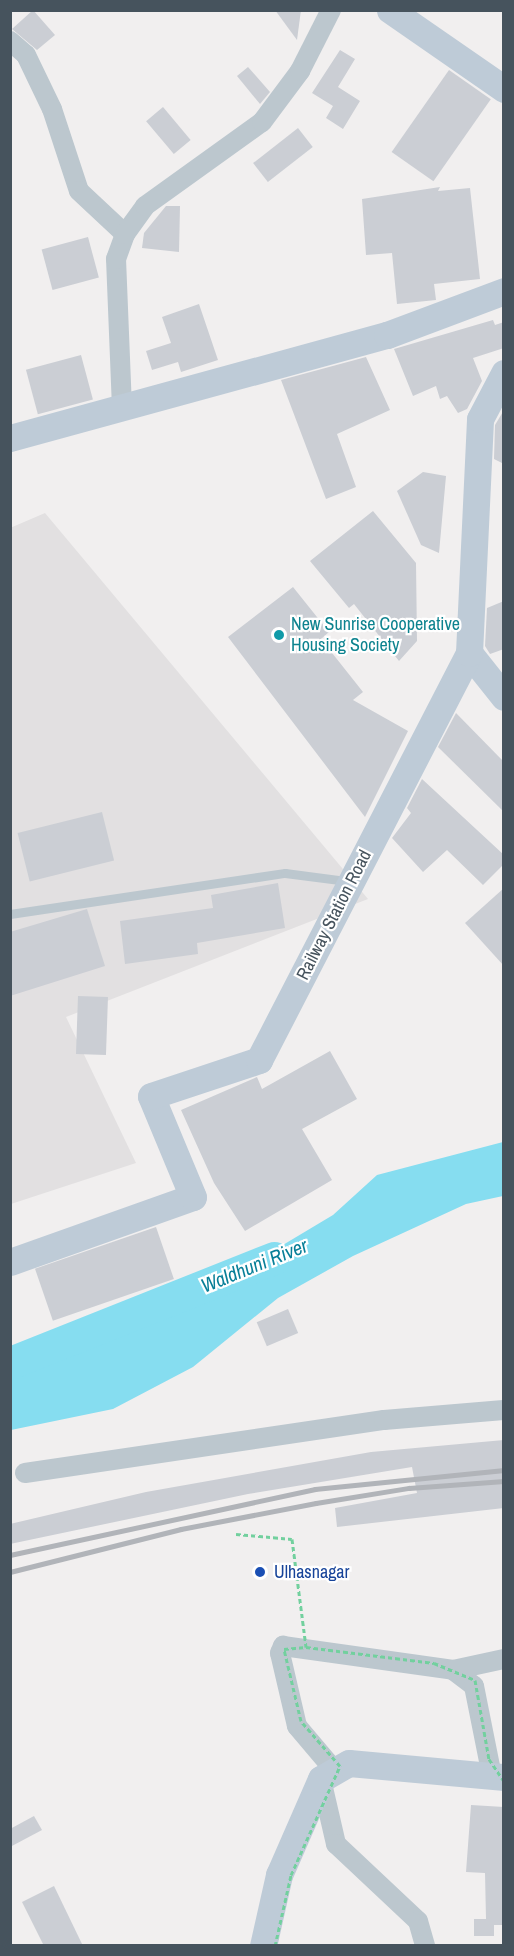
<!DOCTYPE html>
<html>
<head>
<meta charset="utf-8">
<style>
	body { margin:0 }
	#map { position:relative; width:514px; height:1956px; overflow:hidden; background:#f1efef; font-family:"Archivo Narrow",sans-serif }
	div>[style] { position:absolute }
	.education>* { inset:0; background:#e2e0e1 }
	.water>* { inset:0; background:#86ddf0 }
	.river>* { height:33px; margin:-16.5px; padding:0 16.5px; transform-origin:16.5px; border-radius:16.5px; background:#86ddf0 }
	.building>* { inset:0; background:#cbced4; transform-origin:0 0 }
	.lane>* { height:9px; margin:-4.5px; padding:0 4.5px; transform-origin:4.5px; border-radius:4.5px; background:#bcc7ce }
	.street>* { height:20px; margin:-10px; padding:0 10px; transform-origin:10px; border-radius:10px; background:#bcc7ce }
	.secondary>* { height:27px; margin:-13.5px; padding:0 13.5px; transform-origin:13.5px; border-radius:13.5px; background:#becbd7 }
	.rail>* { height:4.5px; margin:-2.25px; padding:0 2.25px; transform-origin:2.25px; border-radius:2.25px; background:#b1b4b9 }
	.path-bridge>* { height:3px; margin-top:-1.5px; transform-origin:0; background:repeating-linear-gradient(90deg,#72d09e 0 4.5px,transparent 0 7.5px) }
	.dots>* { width:16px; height:16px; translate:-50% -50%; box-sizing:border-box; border:3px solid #fff; border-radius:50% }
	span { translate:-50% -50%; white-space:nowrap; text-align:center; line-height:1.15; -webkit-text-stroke:4.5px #fff; paint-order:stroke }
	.culture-label { font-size:18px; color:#0d838f }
	.left { translate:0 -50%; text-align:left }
	.street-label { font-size:18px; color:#46535d }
	.transit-label { font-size:18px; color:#164399 }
	.water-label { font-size:20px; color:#087f98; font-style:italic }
	.frame { position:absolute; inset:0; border:12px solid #46535d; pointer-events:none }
</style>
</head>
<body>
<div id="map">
	<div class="education">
		<div style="clip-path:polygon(45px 513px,368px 899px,66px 1017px,136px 1163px,11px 1204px,10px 528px)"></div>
	</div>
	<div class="water">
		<div style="clip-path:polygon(503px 1142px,503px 1196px,466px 1204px,353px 1256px,278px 1298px,193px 1367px,113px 1409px,11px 1430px,11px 1357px,61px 1351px,156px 1321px,333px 1215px,377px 1175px)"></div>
	</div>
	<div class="river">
		<div style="left:10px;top:1363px;width:284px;rotate:-21.7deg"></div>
	</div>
	<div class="building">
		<div style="clip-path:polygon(33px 10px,55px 35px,37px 50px,12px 29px)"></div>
		<div style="clip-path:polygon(275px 10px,301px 10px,297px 40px)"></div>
		<div style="clip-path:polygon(340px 50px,355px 59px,338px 87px,360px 101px,343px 129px,326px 118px,333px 106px,312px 93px)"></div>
		<div style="clip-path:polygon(248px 67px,270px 92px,260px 104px,237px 76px)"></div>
		<div style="left:449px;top:70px;width:51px;height:100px;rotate:35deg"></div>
		<div style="left:163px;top:107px;width:43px;height:22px;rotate:50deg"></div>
		<div style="left:298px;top:128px;width:24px;height:57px;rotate:52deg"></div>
		<div style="clip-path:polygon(440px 187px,438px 191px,470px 188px,480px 279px,434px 284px,436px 300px,397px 304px,392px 253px,366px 255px,362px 199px)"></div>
		<div style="clip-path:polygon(166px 206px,180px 206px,179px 252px,142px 248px,144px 233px)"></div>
		<div style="left:88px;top:237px;width:42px;height:48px;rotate:75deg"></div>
		<div style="clip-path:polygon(199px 304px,218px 360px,181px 372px,178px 362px,152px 370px,146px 351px,171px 343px,162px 317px)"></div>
		<div style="clip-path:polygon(493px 320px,495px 325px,504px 322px,504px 348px,473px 358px,482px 381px,467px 409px,458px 413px,447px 396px,440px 399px,436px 386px,413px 396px,394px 349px)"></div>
		<div style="left:81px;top:355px;width:46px;height:57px;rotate:75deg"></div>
		<div style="clip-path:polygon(366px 357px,390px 410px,337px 434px,356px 487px,326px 499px,281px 380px)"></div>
		<div style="clip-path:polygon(504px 410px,504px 464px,494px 459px,495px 425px)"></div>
		<div style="clip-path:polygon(423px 472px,446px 476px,439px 553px,421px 545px,397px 491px)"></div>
		<div style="clip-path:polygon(373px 511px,416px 563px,417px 641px,399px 661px,354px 604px,349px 608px,310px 561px)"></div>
		<div style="clip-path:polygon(293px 587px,329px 632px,321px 639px,363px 692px,353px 700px,408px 731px,365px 817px,228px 637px)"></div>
		<div style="clip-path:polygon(504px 601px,504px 649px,490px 654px,485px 646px,487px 608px)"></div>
		<div style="clip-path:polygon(456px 713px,504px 762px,504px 812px,438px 747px)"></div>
		<div style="clip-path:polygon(422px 779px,504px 855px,504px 864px,483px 885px,447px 850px,423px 872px,392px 838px,411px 813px,407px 808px)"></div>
		<div style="left:102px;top:812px;width:50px;height:87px;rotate:76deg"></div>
		<div style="clip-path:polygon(278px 883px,285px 928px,197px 943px,198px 954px,125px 964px,120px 921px,213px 908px,211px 895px)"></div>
		<div style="clip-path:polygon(504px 888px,504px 966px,465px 923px)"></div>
		<div style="clip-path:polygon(87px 909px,105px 966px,10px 996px,10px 932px)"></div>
		<div style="left:78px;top:996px;width:30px;height:58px;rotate:2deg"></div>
		<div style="clip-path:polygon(330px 1051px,357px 1099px,302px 1129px,332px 1180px,245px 1231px,214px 1183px,181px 1110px,257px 1077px,262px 1089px)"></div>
		<div style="left:156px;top:1227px;width:55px;height:128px;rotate:71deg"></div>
		<div style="left:288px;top:1309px;width:26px;height:34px;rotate:67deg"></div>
		<div style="clip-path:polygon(504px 1440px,504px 1508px,337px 1527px,335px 1508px,417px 1493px,412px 1467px,248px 1494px,10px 1544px,10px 1524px,146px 1492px,371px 1452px)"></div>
		<div style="clip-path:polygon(471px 1805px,504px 1807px,504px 1925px,494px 1925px,494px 1936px,474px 1936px,474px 1919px,486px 1919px,485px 1873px,466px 1872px)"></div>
		<div style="clip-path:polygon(34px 1816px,42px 1830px,10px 1847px,10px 1829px)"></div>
		<div style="clip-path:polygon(54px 1886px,83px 1946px,44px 1946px,22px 1902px)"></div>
	</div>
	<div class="lane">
		<div style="left:10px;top:914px;width:278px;rotate:-8.5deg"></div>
		<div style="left:285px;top:873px;width:63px;rotate:7.4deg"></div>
	</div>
	<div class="street">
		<div style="left:10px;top:41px;width:21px;rotate:41deg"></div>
		<div style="left:26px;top:55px;width:60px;rotate:64.3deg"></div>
		<div style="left:52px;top:109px;width:86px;rotate:71.8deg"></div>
		<div style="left:79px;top:191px;width:63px;rotate:43.1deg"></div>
		<div style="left:122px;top:408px;width:149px;rotate:-92.3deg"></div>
		<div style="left:116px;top:259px;width:27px;rotate:-70deg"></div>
		<div style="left:125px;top:234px;width:34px;rotate:-54deg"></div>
		<div style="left:145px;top:206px;width:144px;rotate:-35.7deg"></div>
		<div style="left:262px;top:122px;width:64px;rotate:-53.3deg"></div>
		<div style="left:300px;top:71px;width:68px;rotate:-63.1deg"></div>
		<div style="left:25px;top:1473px;width:363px;rotate:-8.4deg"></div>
		<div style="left:384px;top:1420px;width:120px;rotate:-4.8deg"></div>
		<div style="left:453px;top:1670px;width:26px;rotate:37deg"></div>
		<div style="left:474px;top:1686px;width:92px;rotate:78.7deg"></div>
		<div style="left:335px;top:1771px;width:59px;rotate:-130.2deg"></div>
		<div style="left:297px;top:1726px;width:75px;rotate:-103.1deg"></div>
		<div style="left:280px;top:1653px;width:8px;rotate:-67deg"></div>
		<div style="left:283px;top:1646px;width:172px;rotate:8deg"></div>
		<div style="left:453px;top:1670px;width:52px;rotate:-12.2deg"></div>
		<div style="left:321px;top:1779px;width:67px;rotate:77deg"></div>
		<div style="left:336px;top:1844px;width:112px;rotate:43.2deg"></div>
		<div style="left:418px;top:1921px;width:26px;rotate:74deg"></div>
	</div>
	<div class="secondary">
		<div style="left:390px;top:10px;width:139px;rotate:34.7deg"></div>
		<div style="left:10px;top:438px;width:391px;rotate:-15.3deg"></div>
		<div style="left:387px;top:335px;width:125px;rotate:-20.6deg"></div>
		<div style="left:469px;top:653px;width:56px;rotate:51.5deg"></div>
		<div style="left:10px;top:1262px;width:194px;rotate:-19.6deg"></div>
		<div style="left:193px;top:1197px;width:109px;rotate:-112.6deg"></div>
		<div style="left:151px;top:1096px;width:114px;rotate:-18.4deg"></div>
		<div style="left:259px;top:1060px;width:458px;rotate:-62.7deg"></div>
		<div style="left:469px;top:653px;width:234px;rotate:-87.3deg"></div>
		<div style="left:480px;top:419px;width:52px;rotate:-62.4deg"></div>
		<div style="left:263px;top:1946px;width:73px;rotate:-77.3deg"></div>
		<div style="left:279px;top:1875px;width:105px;rotate:-66.4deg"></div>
		<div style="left:321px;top:1779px;width:32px;rotate:-30deg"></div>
		<div style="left:349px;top:1763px;width:156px;rotate:5.2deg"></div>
	</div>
	<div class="rail">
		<div style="left:10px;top:1555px;width:312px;rotate:-12.2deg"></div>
		<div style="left:315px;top:1489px;width:190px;rotate:-5.7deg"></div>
		<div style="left:10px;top:1572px;width:176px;rotate:-14.1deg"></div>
		<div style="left:181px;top:1529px;width:137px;rotate:-10.9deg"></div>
		<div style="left:316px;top:1503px;width:94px;rotate:-9.2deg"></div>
		<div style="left:409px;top:1488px;width:95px;rotate:-4.2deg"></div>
	</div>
	<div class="path-bridge">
		<div style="left:236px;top:1534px;width:56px;rotate:5.1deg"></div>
		<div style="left:292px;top:1539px;width:109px;rotate:82.6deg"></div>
		<div style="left:275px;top:1946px;width:73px;rotate:-77.3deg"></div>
		<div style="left:291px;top:1875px;width:120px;rotate:-65.8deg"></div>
		<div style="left:340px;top:1766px;width:60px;rotate:-130.9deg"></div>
		<div style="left:301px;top:1721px;width:74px;rotate:-103.3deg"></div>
		<div style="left:284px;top:1649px;width:22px;rotate:-5deg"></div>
		<div style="left:306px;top:1647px;width:129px;rotate:7.1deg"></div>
		<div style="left:434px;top:1663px;width:44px;rotate:22.5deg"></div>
		<div style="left:475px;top:1680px;width:80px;rotate:80deg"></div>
		<div style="left:489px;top:1759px;width:27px;rotate:56deg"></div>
	</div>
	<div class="dots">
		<div style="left:279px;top:635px;background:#0f9aa8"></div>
		<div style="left:260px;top:1572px;background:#1a4fb4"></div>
	</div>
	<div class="culture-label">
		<span class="left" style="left:291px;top:635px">New Sunrise Cooperative<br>Housing Society</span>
	</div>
	<div class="street-label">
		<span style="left:334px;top:915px;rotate:-63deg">Railway Station Road</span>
	</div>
	<div class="transit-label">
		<span class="left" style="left:274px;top:1572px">Ulhasnagar</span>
	</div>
	<div class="water-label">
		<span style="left:254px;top:1265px;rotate:-22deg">Waldhuni River</span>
	</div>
	<div class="frame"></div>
</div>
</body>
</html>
